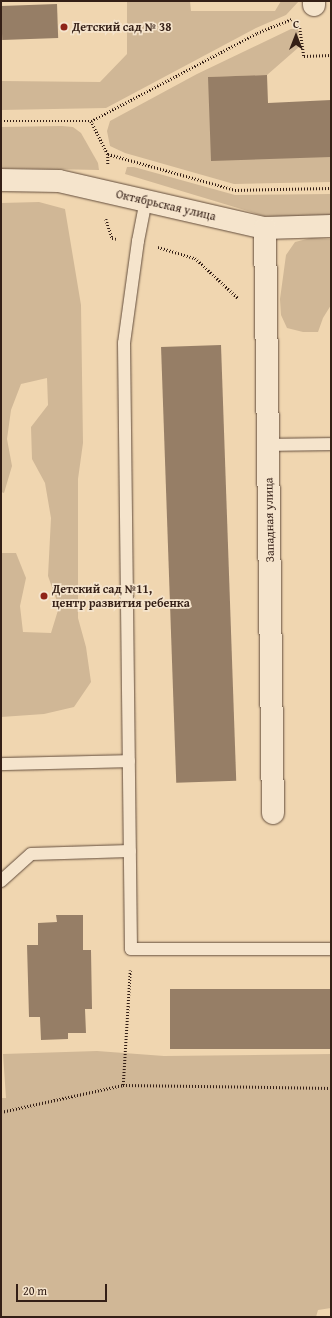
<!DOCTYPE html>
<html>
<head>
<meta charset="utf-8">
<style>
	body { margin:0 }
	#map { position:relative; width:332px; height:1318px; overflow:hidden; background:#f0d6b0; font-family:"Gentium Book Plus",serif }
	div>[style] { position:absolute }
	.green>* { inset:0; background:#d0b796 }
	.building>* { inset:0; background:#967e66; transform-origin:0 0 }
	.path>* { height:2.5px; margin-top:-1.25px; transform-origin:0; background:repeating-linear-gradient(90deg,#341f16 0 1px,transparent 0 3px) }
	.roads { filter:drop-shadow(0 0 1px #634d3c) drop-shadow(0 0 1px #634d3c) }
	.service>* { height:12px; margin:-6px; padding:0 6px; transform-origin:6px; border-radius:6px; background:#f5e4cc }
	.minor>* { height:22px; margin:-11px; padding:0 11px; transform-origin:11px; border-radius:11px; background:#f5e4cc }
	.dots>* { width:11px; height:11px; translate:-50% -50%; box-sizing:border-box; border:2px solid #f5e4cc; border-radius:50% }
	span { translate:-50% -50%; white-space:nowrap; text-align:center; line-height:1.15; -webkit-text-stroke:3.5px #f5e4cc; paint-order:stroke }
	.poi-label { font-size:12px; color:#341f16; font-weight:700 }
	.left { translate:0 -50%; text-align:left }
	.street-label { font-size:12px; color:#341f16 }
	.frame { position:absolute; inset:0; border:2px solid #341f16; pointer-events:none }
	.north { position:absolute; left:276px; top:16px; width:40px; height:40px; -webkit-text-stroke:3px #f5e4cc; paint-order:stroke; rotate:0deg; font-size:11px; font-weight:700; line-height:16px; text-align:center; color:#341f16 }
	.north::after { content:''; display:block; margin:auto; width:14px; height:18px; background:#341f16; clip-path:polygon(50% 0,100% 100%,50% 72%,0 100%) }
	.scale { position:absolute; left:16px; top:1284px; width:91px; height:18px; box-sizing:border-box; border:2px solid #341f16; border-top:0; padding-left:5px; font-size:12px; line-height:14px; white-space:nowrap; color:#341f16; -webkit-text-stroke:3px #f5e4cc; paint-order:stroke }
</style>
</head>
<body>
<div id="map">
	<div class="green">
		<div style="clip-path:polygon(127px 1px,190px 1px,191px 11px,275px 11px,281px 1px,299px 1px,286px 15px,256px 28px,106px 108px,1px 110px,1px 81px,100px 82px,127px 54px)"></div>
		<div style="clip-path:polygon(291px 29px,298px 29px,299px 47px,267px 75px,208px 77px,331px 157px,331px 182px,234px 184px,125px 153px,110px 146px,107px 131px,110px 121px,197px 74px)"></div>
		<div style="clip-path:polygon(62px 126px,73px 127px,81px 133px,98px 163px,99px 170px,1px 168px,1px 127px)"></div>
		<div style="clip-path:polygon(127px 167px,134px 167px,235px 195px,331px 194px,331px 220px,304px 221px,264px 216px,125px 174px)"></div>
		<div style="clip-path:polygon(39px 202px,65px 209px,81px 305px,83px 443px,78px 479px,78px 618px,86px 647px,91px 682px,74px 707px,44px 714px,1px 717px,1px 553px,16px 553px,26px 578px,20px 606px,23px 632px,51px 633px,59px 607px,48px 576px,51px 518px,45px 483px,32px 459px,31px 427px,48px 405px,47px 378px,21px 384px,11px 410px,7px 439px,12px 466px,4px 493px,1px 492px,1px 203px)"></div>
		<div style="clip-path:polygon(311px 238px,331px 239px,331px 305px,323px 318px,318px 332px,303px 332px,287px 328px,281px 315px,280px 299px,286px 255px,295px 242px)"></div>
		<div style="clip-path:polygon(97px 1051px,164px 1056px,331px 1054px,331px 1308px,318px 1310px,316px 1317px,1px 1317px,1px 1098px,6px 1098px,3px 1054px)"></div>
	</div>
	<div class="building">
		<div style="left:57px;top:4px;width:34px;height:56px;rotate:88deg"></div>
		<div style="clip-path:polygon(267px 75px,268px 103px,331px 100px,331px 157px,211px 161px,208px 77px)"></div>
		<div style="left:221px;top:345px;width:436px;height:60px;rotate:88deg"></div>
		<div style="clip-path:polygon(56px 915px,83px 915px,83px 950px,91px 950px,92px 1009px,85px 1009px,86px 1033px,68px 1033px,68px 1039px,41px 1040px,40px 1017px,29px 1017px,27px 945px,38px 945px,38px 923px,57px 922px)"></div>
		<div style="left:331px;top:989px;width:60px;height:161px;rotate:90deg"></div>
	</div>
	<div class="path">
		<div style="left:300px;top:28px;width:28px;rotate:82deg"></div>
		<div style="left:304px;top:56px;width:27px;rotate:-2deg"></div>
		<div style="left:1px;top:121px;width:90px"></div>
		<div style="left:91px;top:121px;width:37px;rotate:63deg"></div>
		<div style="left:108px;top:154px;width:132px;rotate:15.8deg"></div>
		<div style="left:235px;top:190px;width:96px;rotate:-1.2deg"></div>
		<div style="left:91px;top:121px;width:188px;rotate:-27.9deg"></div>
		<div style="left:257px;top:33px;width:37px;rotate:-22deg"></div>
		<div style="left:108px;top:154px;width:11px;rotate:90deg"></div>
		<div style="left:106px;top:219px;width:20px;rotate:72deg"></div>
		<div style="left:112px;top:238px;width:4px;rotate:14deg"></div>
		<div style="left:158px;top:247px;width:39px;rotate:17deg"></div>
		<div style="left:195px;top:258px;width:59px;rotate:42.9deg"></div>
		<div style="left:123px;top:1085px;width:115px;rotate:-86.5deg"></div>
		<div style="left:1px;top:1112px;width:125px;rotate:-12.5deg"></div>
		<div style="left:123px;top:1085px;width:208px;rotate:0.8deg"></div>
	</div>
	<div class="roads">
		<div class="service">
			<div style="left:146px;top:200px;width:42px;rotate:101deg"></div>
			<div style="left:138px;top:241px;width:103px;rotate:97.8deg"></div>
			<div style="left:124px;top:343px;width:606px;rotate:89.34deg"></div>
			<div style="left:131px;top:949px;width:200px"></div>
			<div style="left:268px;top:445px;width:63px;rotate:-0.9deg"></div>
			<div style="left:1px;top:764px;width:128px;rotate:-1.3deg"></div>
			<div style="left:1px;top:881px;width:40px;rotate:-42deg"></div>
			<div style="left:31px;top:854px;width:99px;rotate:-1.7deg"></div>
		</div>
		<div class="minor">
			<div style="left:314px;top:1px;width:4px;rotate:90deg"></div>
			<div style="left:1px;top:180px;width:58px;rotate:1deg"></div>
			<div style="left:59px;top:181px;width:211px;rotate:12.9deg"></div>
			<div style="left:265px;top:228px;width:66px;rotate:-1.7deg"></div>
			<div style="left:265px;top:228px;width:585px;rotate:89.22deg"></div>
		</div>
	</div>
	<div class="dots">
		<div style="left:64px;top:27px;background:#8f2418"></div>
		<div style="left:44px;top:596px;background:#8f2418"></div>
	</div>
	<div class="poi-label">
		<span class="left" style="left:72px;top:27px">Детский сад № 38</span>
		<span class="left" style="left:52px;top:596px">Детский сад №11,<br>центр развития ребенка</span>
	</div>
	<div class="street-label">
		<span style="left:166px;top:205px;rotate:13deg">Октябрьская улица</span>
		<span style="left:269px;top:520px;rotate:-91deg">Западная улица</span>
	</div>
	<div class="frame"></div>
	<div class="north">С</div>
	<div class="scale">20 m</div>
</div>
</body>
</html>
